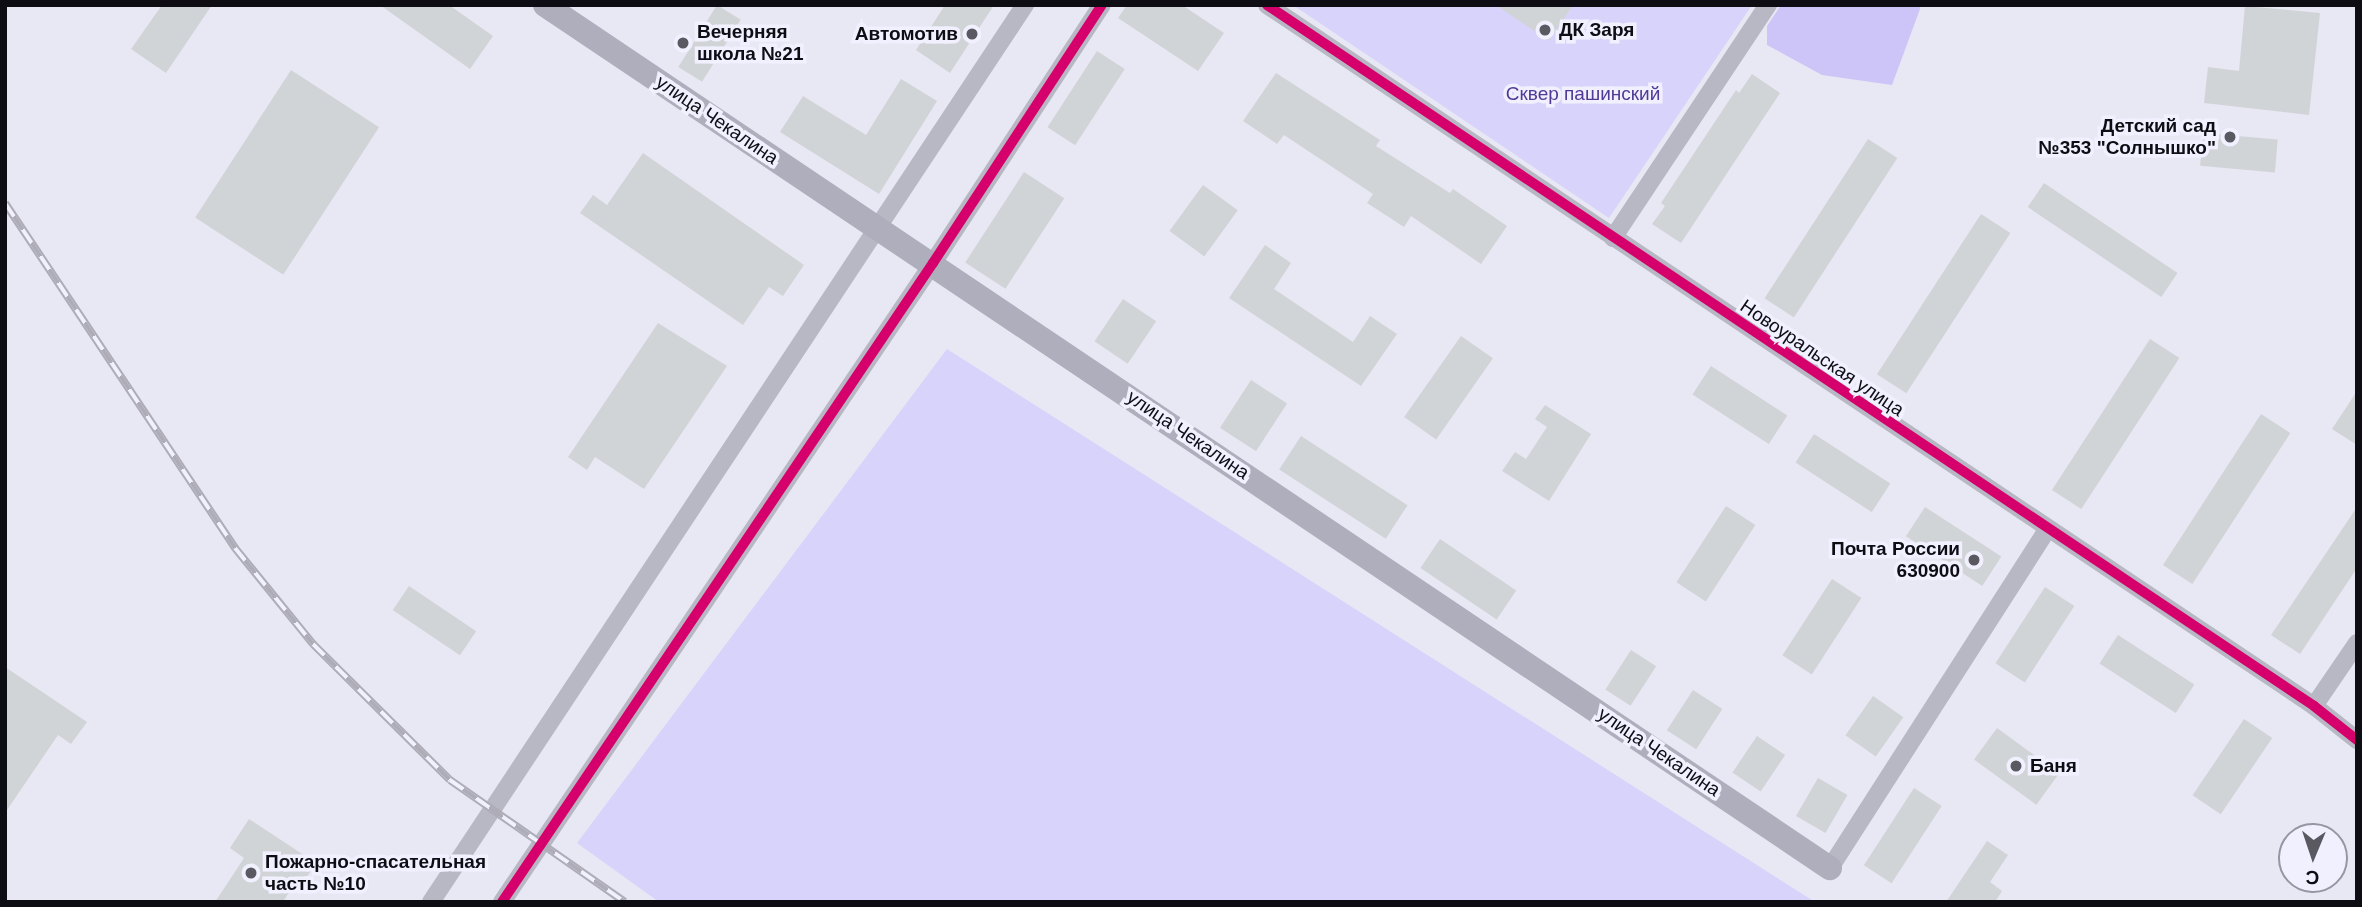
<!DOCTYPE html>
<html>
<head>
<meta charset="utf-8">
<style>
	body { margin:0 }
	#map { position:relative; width:2362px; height:907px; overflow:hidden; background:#e8e7f4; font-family:Arial,sans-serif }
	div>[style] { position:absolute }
	.green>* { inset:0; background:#d8d3fa }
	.forest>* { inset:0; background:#cdc5f7 }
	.building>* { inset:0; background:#d1d4d7; transform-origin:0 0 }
	.street>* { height:18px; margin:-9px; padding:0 9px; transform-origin:9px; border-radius:9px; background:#b8b7c4 }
	.secondary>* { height:24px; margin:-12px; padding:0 12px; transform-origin:12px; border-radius:12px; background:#afaebc }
	.rail>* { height:8px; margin-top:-4px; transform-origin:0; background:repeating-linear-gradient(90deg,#f1f0ff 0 16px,#adacb7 0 32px); box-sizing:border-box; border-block:2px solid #adacb7 }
	.cycleway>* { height:10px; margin:-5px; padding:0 5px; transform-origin:5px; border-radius:5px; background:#d6006c }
	.dots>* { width:19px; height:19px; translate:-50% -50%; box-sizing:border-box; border:4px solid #f1f0ff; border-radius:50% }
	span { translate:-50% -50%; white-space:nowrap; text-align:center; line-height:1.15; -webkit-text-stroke:7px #f1f0ff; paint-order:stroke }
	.poi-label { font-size:19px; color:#0e0d14; font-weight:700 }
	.left { translate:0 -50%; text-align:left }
	.right { translate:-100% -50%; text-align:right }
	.park-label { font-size:19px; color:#513a95 }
	.street-label { font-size:19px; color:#0e0d14 }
	.frame { position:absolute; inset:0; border:7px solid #0e0d14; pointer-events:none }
	.north { position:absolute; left:2278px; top:823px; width:70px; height:70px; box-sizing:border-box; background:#f1f0ff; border:2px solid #9695a1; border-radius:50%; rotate:182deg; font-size:19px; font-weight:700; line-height:28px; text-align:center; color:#0e0d14 }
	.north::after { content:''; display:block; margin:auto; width:24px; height:32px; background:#5a5962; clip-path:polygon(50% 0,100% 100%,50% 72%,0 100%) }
</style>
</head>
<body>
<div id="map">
	<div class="green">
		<div style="clip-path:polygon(1293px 5px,1752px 5px,1609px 218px)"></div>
		<div style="clip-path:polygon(947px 349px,1815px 902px,659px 902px,577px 843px)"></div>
	</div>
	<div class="forest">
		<div style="clip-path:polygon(1781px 5px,1920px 5px,1920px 9px,1892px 85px,1822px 75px,1767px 45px,1767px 26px)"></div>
	</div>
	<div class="building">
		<div style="clip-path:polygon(162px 5px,212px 5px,166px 73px,131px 49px)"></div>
		<div style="clip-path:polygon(380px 5px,449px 5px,493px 36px,470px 69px)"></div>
		<div style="left:717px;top:5px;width:28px;height:73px;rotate:32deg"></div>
		<div style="clip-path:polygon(945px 5px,994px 5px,950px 73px,916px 50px)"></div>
		<div style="clip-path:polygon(1127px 5px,1182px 5px,1224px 33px,1198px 71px,1118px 18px)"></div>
		<div style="clip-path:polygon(1496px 5px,1573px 5px,1549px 41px)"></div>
		<div style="clip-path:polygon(2245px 6px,2320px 13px,2309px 115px,2204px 103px,2208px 67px,2239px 71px)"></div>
		<div style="left:1097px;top:51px;width:33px;height:91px;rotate:33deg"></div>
		<div style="left:291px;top:70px;width:105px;height:176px;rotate:33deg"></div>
		<div style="clip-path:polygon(1276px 73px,1380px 140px,1376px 146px,1450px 193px,1453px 189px,1507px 226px,1481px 264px,1411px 216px,1404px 227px,1367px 203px,1373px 194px,1284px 135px,1277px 144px,1243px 121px)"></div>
		<div style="clip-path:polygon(1752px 74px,1780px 93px,1681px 243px,1652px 224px,1665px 206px,1661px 203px,1736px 90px,1739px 93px)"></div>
		<div style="clip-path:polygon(901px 79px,937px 101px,879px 194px,780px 132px,803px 96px,866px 135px)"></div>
		<div style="left:2203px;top:133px;width:75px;height:33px;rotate:5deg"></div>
		<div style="left:1868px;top:139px;width:35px;height:190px;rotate:33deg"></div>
		<div style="clip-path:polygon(643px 153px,804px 265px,783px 296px,769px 287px,743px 325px,580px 213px,593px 195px,607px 205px)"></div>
		<div style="left:1024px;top:172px;width:48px;height:108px;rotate:33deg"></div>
		<div style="left:2044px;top:183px;width:161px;height:29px;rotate:34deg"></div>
		<div style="left:1203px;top:185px;width:43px;height:57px;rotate:36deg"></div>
		<div style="left:1981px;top:214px;width:35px;height:191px;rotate:33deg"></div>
		<div style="clip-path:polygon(1265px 245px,1291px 263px,1274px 289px,1353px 342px,1370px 316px,1397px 334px,1361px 386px,1229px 298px)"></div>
		<div style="left:1123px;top:299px;width:40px;height:51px;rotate:34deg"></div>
		<div style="clip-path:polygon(658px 323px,727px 366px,644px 489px,595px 457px,587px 470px,568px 457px)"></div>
		<div style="left:1461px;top:336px;width:39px;height:99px;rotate:35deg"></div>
		<div style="left:2150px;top:339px;width:35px;height:180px;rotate:33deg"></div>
		<div style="left:1711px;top:366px;width:91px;height:34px;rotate:33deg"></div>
		<div style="left:1251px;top:380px;width:43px;height:57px;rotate:33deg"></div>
		<div style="clip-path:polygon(2357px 391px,2357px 445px,2332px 429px)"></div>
		<div style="clip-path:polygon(1545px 405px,1591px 434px,1549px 501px,1502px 471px,1515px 452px,1526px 459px,1547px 427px,1535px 419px)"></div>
		<div style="left:2261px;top:414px;width:35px;height:180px;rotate:33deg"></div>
		<div style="left:1814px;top:434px;width:91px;height:34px;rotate:33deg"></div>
		<div style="left:1301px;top:436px;width:127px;height:40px;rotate:33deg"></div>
		<div style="left:1726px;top:506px;width:35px;height:91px;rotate:33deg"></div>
		<div style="left:1925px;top:507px;width:91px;height:35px;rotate:33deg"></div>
		<div style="clip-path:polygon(2357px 507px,2357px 568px,2300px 654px,2271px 635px)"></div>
		<div style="left:1440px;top:539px;width:92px;height:35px;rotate:34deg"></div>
		<div style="left:1832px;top:579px;width:35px;height:91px;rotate:33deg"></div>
		<div style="left:409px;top:586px;width:81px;height:29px;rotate:34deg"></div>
		<div style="left:2045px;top:587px;width:35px;height:91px;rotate:33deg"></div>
		<div style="left:2118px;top:635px;width:91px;height:34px;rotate:33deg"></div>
		<div style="left:1631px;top:650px;width:30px;height:47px;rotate:33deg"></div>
		<div style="clip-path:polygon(5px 667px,87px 722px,71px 744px,58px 735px,5px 813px)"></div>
		<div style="left:1693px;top:690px;width:35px;height:48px;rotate:33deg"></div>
		<div style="left:1873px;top:696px;width:37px;height:48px;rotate:35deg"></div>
		<div style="left:2244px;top:719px;width:34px;height:92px;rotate:34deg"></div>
		<div style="left:1997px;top:728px;width:77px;height:39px;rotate:36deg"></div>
		<div style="left:1757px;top:736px;width:34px;height:44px;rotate:34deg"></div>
		<div style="left:1818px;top:778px;width:34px;height:44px;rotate:30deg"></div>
		<div style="left:1914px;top:788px;width:33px;height:92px;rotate:33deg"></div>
		<div style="clip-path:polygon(249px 819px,316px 863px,297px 892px,291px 889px,283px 902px,215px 902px,244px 858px,230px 848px)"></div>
		<div style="clip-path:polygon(1987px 841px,2008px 855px,1990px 882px,2002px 891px,1995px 902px,1946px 902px)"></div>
	</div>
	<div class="street">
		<div style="left:1267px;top:5px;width:1260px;rotate:33.8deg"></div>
		<div style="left:2314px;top:706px;width:55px;rotate:38.3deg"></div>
		<div style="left:1613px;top:238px;width:280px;rotate:-56.4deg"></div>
		<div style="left:2314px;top:706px;width:76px;rotate:-55.7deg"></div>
		<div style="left:1830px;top:868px;width:402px;rotate:-57.3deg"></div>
		<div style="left:431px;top:902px;width:1076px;rotate:-56.49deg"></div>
		<div style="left:502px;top:902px;width:771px;rotate:-56deg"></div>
		<div style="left:933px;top:263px;width:308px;rotate:-56.8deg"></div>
	</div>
	<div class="secondary">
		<div style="left:545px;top:5px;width:1548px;rotate:33.89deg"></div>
	</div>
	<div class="rail">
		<div style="left:5px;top:203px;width:415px;rotate:56.3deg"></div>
		<div style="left:235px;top:548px;width:124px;rotate:50.9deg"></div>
		<div style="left:313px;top:644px;width:193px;rotate:44.8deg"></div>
		<div style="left:450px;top:780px;width:213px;rotate:34.9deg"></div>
	</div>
	<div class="cycleway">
		<div style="left:1267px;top:5px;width:1260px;rotate:33.8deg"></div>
		<div style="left:2314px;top:706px;width:55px;rotate:38.3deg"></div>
		<div style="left:502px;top:902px;width:771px;rotate:-56deg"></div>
		<div style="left:933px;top:263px;width:308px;rotate:-56.8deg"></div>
	</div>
	<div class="dots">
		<div style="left:1545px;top:30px;background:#5a5962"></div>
		<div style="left:972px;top:34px;background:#5a5962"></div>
		<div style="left:683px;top:43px;background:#5a5962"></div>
		<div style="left:2230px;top:137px;background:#5a5962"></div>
		<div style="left:1974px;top:560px;background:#5a5962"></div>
		<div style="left:2016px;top:766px;background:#5a5962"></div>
		<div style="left:251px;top:873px;background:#5a5962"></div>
	</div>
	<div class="poi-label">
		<span class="left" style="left:1559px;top:30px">ДК Заря</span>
		<span class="left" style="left:697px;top:43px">Вечерняя<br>школа №21</span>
		<span class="right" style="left:958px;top:34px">Автомотив</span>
		<span class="right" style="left:2216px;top:137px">Детский сад<br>№353 "Солнышко"</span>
		<span class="right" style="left:1960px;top:560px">Почта России<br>630900</span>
		<span class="left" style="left:2030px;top:766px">Баня</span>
		<span class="left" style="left:265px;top:873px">Пожарно-спасательная<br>часть №10</span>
	</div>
	<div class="park-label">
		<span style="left:1583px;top:94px">Сквер пашинский</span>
	</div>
	<div class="street-label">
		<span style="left:717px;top:120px;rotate:34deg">улица Чекалина</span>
		<span style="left:1822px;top:358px;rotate:34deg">Новоуральская улица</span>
		<span style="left:1188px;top:435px;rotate:34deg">улица Чекалина</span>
		<span style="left:1659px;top:752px;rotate:34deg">улица Чекалина</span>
	</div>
	<div class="frame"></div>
	<div class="north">С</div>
</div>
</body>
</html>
